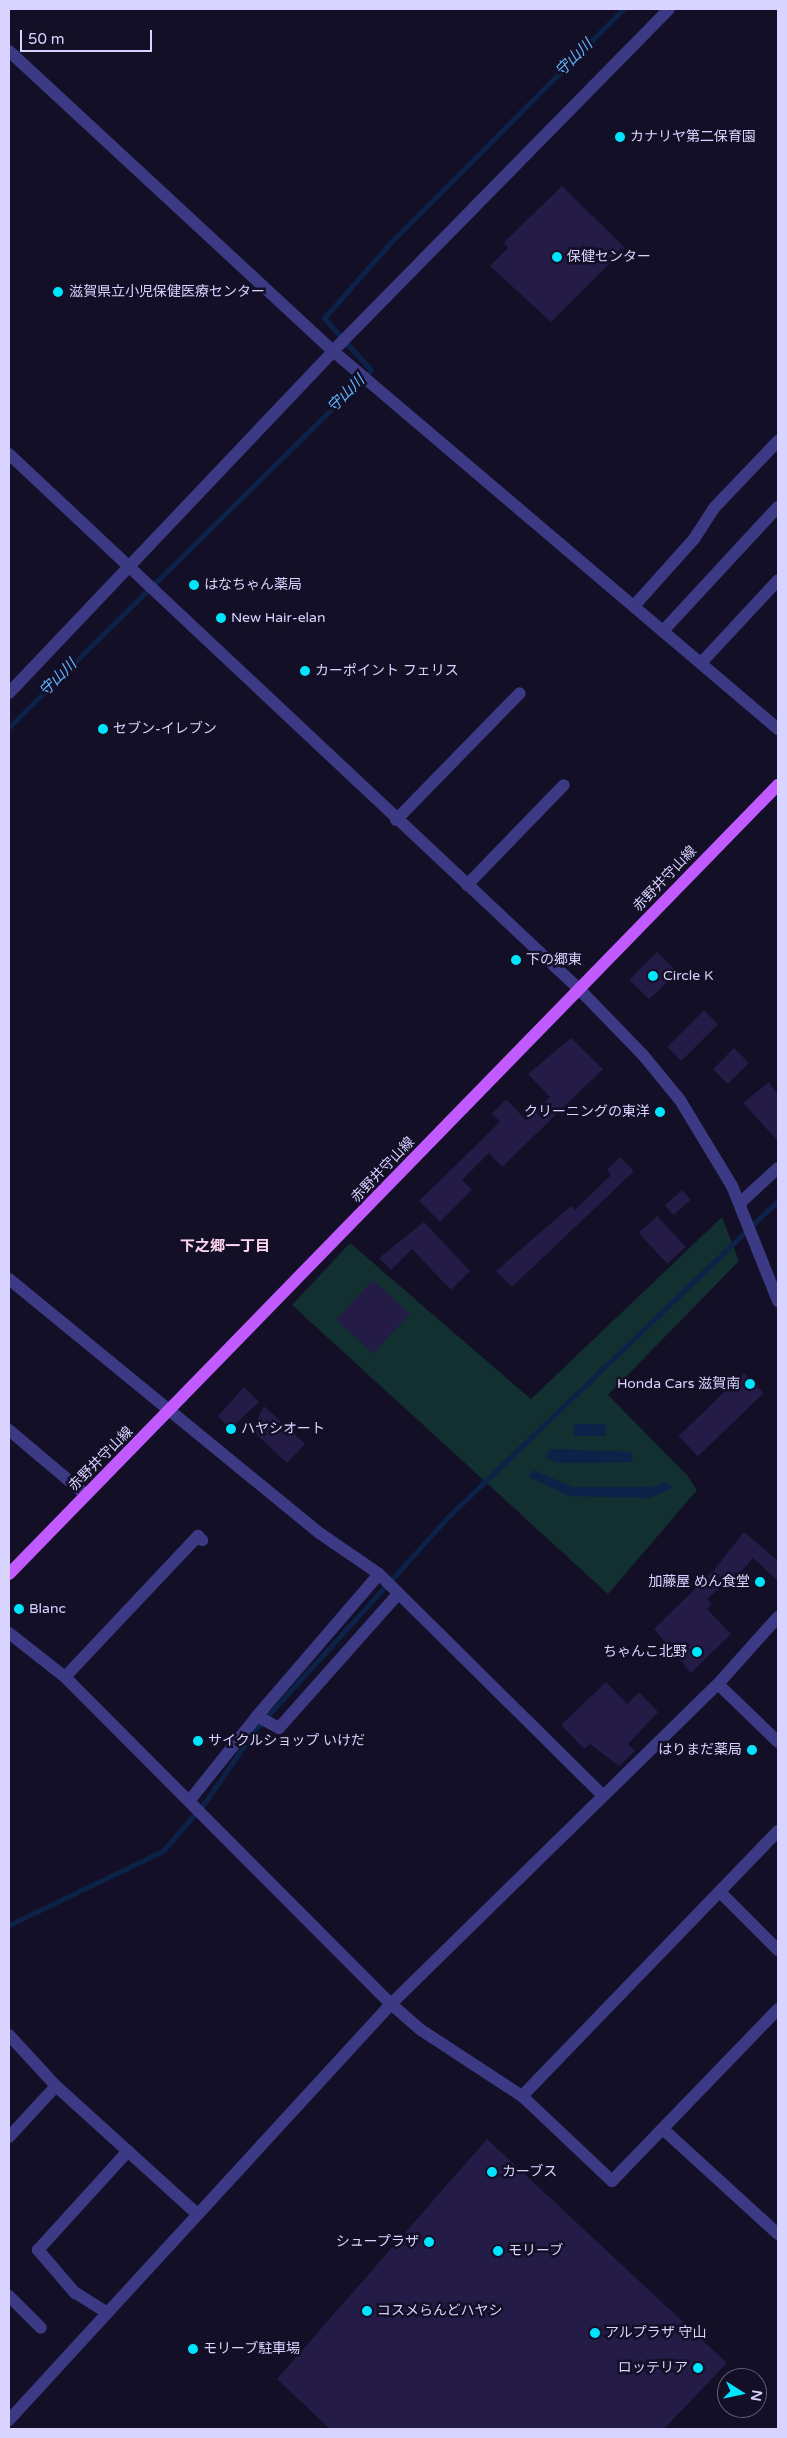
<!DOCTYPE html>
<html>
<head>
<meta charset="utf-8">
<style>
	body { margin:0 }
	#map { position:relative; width:787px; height:2438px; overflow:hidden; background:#130f26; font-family:"Varela Round","Noto Sans JP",sans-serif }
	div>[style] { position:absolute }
	.green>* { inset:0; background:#12302f }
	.water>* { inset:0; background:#0c2248; transform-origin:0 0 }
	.stream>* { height:5px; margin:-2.5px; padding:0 2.5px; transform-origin:2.5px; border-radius:2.5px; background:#0c2248 }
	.building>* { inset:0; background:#241b47; transform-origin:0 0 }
	.minor>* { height:12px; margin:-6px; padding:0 6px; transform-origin:6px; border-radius:6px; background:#3d3a85 }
	.major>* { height:12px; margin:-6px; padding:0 6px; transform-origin:6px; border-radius:6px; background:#c25bff }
	.dots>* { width:14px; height:14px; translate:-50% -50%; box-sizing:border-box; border:2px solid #130f26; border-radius:50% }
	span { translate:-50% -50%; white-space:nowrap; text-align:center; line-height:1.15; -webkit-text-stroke:5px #130f26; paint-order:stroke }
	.poi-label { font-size:14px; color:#d9d4ff }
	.left { translate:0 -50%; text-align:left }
	.right { translate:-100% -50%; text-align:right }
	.street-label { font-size:14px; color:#d9d4ff }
	.water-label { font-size:15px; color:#62b6ff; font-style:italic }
	.neighbourhood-label { font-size:15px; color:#ffd6f0; font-weight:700 }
	.frame { position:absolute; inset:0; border:10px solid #d9d4ff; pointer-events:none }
	.north { position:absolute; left:717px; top:2368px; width:50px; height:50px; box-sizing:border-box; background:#130f26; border:1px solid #625e7d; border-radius:50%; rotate:100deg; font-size:14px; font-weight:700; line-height:20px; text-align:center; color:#d9d4ff }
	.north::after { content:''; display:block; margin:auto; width:18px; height:22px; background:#00e5ff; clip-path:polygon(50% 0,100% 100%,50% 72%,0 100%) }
	.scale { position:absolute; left:20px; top:30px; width:132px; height:22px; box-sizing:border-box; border:2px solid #d9d4ff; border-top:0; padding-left:6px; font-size:15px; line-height:18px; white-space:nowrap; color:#d9d4ff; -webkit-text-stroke:4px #130f26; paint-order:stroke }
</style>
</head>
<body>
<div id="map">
	<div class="green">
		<div style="clip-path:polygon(722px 1217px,739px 1261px,608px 1395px,687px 1475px,697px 1490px,608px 1594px,292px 1305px,350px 1243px,531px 1399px)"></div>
	</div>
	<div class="water">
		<div style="left:574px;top:1424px;width:32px;height:12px"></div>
		<div style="clip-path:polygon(549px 1449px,631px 1452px,633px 1462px,557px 1463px,546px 1458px)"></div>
		<div style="clip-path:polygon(533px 1470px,573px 1487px,650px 1487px,666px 1482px,672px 1488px,650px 1498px,569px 1496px,529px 1477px)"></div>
	</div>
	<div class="stream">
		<div style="left:9px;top:727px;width:508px;rotate:-44.6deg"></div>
		<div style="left:371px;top:370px;width:70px;rotate:-132.1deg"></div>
		<div style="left:324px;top:318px;width:103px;rotate:-48.6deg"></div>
		<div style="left:392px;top:241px;width:327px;rotate:-45.1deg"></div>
		<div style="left:9px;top:1925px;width:171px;rotate:-25.7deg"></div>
		<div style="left:163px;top:1851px;width:66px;rotate:-49.3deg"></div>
		<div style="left:206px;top:1801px;width:85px;rotate:-55.6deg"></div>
		<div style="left:254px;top:1731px;width:292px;rotate:-47.8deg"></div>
		<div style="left:450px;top:1515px;width:455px;rotate:-43.8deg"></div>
	</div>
	<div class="building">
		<div style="clip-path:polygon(562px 186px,625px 248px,551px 322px,490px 266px,508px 248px,504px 242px)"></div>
		<div style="left:657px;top:952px;width:28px;height:39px;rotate:45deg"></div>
		<div style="left:704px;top:1010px;width:20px;height:52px;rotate:45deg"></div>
		<div style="clip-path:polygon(571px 1038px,603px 1069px,502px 1167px,489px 1153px,462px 1180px,472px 1190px,440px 1222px,419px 1201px,500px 1122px,492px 1114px,506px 1099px,526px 1120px,550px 1097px,528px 1074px)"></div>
		<div style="left:734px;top:1048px;width:21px;height:30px;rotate:45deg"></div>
		<div style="clip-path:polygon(769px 1082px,778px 1095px,778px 1141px,743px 1103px)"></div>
		<div style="clip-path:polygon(620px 1157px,634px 1171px,512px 1287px,496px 1271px,571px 1206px,575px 1210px,611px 1175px,607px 1170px)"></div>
		<div style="left:682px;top:1190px;width:13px;height:23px;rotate:48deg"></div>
		<div style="left:657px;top:1216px;width:42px;height:25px;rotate:47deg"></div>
		<div style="clip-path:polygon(424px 1222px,470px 1271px,451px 1290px,412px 1249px,391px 1270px,379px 1258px)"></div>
		<div style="left:373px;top:1280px;width:50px;height:54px;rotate:43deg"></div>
		<div style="left:744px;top:1373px;width:28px;height:91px;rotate:46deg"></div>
		<div style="clip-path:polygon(244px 1387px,259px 1402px,230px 1429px,218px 1416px)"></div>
		<div style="clip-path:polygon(264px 1406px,305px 1444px,287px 1463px,252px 1430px)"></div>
		<div style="clip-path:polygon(744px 1532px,778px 1561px,778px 1581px,753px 1558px,730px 1584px,727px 1582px,707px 1599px,712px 1604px,707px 1609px,731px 1634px,691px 1673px,654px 1629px,714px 1570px)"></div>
		<div style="clip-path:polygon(606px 1682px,627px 1704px,639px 1692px,658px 1712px,628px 1744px,635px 1751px,619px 1766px,590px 1744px,584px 1749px,561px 1725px)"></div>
		<div style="clip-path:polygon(487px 2139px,727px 2363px,664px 2429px,330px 2429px,277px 2379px)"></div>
	</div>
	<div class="minor">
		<div style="left:9px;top:51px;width:442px;rotate:42.8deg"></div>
		<div style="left:333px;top:351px;width:584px;rotate:40.35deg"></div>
		<div style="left:9px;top:454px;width:782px;rotate:43.19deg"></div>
		<div style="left:579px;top:989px;width:92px;rotate:45.9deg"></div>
		<div style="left:643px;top:1055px;width:58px;rotate:50.6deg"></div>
		<div style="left:680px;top:1100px;width:100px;rotate:58.8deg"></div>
		<div style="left:732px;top:1186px;width:124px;rotate:68.2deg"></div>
		<div style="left:634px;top:606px;width:90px;rotate:-48.2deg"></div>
		<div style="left:694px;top:539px;width:37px;rotate:-57deg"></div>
		<div style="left:714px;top:508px;width:93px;rotate:-46.3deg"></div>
		<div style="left:663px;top:631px;width:169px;rotate:-47.2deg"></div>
		<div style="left:701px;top:663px;width:113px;rotate:-47.1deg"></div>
		<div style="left:9px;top:693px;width:471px;rotate:-46.5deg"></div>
		<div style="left:333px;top:351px;width:479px;rotate:-45.5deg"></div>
		<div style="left:396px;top:820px;width:177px;rotate:-45.7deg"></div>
		<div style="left:467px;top:885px;width:139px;rotate:-45.9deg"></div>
		<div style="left:741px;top:1202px;width:50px;rotate:-42.6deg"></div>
		<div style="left:9px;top:1279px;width:399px;rotate:39.3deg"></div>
		<div style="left:318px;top:1532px;width:74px;rotate:34.5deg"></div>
		<div style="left:379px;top:1574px;width:315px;rotate:44.7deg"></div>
		<div style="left:9px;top:1430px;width:101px;rotate:40.2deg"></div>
		<div style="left:9px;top:1633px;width:71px;rotate:38.2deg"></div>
		<div style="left:65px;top:1677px;width:462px;rotate:45.1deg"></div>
		<div style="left:391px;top:2004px;width:40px;rotate:41deg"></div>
		<div style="left:421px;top:2030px;width:121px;rotate:33.2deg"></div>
		<div style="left:65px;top:1677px;width:194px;rotate:-46.7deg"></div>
		<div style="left:198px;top:1536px;width:6px;rotate:45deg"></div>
		<div style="left:718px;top:1684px;width:83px;rotate:44deg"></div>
		<div style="left:257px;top:1716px;width:187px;rotate:-49.3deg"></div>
		<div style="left:190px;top:1800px;width:107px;rotate:-51.4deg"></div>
		<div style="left:257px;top:1716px;width:25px;rotate:29deg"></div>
		<div style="left:279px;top:1728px;width:179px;rotate:-48.4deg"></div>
		<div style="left:778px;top:1831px;width:368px;rotate:134deg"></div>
		<div style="left:522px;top:2096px;width:124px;rotate:43.4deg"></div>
		<div style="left:612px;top:2181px;width:239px;rotate:-46deg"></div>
		<div style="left:720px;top:1892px;width:82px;rotate:45deg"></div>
		<div style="left:9px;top:2035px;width:69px;rotate:47.3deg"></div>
		<div style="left:56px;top:2086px;width:188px;rotate:42.2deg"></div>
		<div style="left:664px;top:2130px;width:154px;rotate:42.4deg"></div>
		<div style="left:9px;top:2137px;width:69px;rotate:-47.3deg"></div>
		<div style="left:9px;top:2296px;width:45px;rotate:45deg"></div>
		<div style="left:106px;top:2312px;width:36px;rotate:-148deg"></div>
		<div style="left:75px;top:2293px;width:57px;rotate:-130.7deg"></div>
		<div style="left:38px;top:2250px;width:134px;rotate:-47.7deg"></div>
		<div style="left:9px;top:2420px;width:565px;rotate:-47.44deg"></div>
		<div style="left:391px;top:2004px;width:458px;rotate:-44.4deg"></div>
		<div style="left:718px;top:1684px;width:90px;rotate:-48.2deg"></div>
	</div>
	<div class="major">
		<div style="left:9px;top:1574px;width:1102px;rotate:-45.74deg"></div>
	</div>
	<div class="dots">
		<div style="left:620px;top:137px;background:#00e5ff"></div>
		<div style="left:557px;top:257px;background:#00e5ff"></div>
		<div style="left:58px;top:292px;background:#00e5ff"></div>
		<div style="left:194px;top:585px;background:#00e5ff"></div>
		<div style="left:221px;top:618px;background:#00e5ff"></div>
		<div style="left:305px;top:671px;background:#00e5ff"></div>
		<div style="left:103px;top:729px;background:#00e5ff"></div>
		<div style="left:516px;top:960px;background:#00e5ff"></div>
		<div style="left:653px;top:976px;background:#00e5ff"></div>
		<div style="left:660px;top:1112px;background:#00e5ff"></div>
		<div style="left:750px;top:1384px;background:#00e5ff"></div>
		<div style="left:231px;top:1429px;background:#00e5ff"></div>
		<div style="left:760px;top:1582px;background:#00e5ff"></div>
		<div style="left:19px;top:1609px;background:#00e5ff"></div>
		<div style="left:697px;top:1652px;background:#00e5ff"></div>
		<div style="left:198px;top:1741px;background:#00e5ff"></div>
		<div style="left:752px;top:1750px;background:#00e5ff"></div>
		<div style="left:492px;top:2172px;background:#00e5ff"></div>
		<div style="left:429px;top:2242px;background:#00e5ff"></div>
		<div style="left:498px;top:2251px;background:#00e5ff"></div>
		<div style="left:367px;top:2311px;background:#00e5ff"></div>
		<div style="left:595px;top:2333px;background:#00e5ff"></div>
		<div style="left:193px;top:2349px;background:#00e5ff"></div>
		<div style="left:698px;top:2368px;background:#00e5ff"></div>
	</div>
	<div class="poi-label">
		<span class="left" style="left:630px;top:137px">カナリヤ第二保育園</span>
		<span class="left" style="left:567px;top:257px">保健センター</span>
		<span class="left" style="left:69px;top:292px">滋賀県立小児保健医療センター</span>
		<span class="left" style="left:204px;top:585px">はなちゃん薬局</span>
		<span class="left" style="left:231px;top:618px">New Hair-elan</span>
		<span class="left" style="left:315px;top:671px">カーポイント フェリス</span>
		<span class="left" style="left:113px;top:729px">セブン-イレブン</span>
		<span class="left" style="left:526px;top:960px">下の郷東</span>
		<span class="left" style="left:663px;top:976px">Circle K</span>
		<span class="right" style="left:650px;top:1112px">クリーニングの東洋</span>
		<span class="right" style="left:740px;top:1384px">Honda Cars 滋賀南</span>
		<span class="left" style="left:241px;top:1429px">ハヤシオート</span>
		<span class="right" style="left:750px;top:1582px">加藤屋 めん食堂</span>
		<span class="left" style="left:29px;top:1609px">Blanc</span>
		<span class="right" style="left:687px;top:1652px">ちゃんこ北野</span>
		<span class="left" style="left:208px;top:1741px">サイクルショップ いけだ</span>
		<span class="right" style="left:742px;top:1750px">はりまだ薬局</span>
		<span class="left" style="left:502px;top:2172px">カーブス</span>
		<span class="right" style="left:419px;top:2242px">シュープラザ</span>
		<span class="left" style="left:508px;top:2251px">モリーブ</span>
		<span class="left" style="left:377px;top:2311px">コスメらんどハヤシ</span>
		<span class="left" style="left:605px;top:2333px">アルプラザ 守山</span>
		<span class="left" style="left:203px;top:2349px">モリーブ駐車場</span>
		<span class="right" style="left:688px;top:2368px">ロッテリア</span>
	</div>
	<div class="street-label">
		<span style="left:665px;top:879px;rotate:-46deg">赤野井守山線</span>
		<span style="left:383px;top:1170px;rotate:-46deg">赤野井守山線</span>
		<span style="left:101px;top:1459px;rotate:-45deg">赤野井守山線</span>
	</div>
	<div class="water-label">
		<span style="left:574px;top:58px;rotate:-45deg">守山川</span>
		<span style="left:346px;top:394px;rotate:-45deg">守山川</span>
		<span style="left:58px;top:678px;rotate:-45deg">守山川</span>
	</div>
	<div class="neighbourhood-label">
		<span style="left:225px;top:1247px">下之郷一丁目</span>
	</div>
	<div class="frame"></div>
	<div class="north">N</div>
	<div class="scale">50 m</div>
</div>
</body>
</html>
